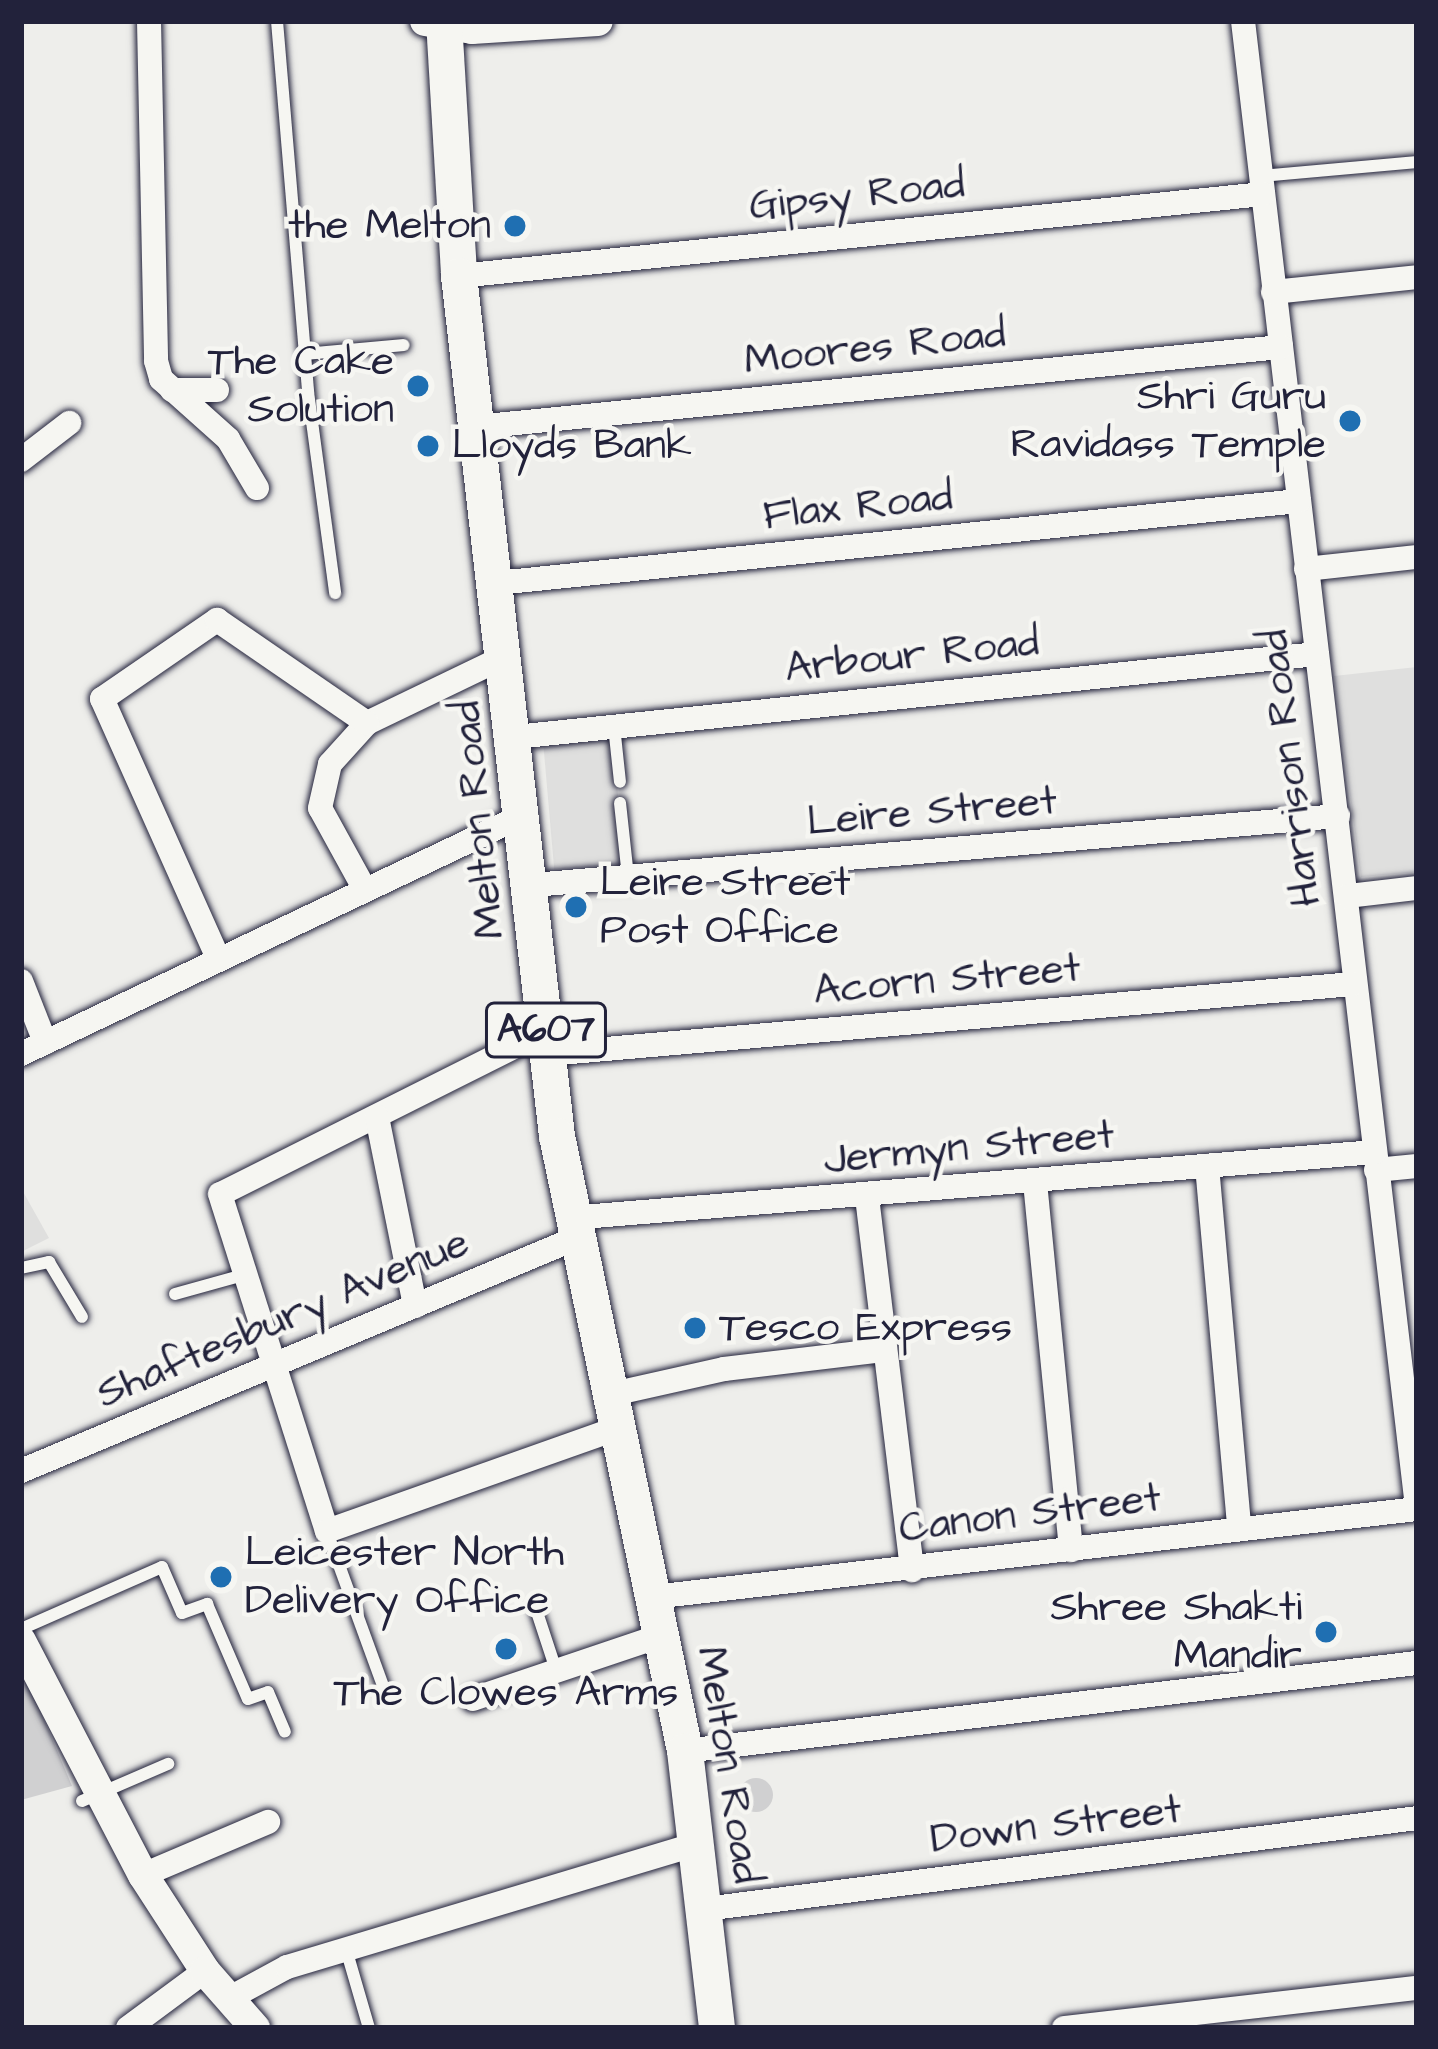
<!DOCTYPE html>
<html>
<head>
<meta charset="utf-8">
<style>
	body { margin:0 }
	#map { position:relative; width:1438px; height:2049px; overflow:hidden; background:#eeeeeb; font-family:"Architects Daughter",sans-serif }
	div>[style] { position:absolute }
	.built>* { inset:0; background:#dfdfde; transform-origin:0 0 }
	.green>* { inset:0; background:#d0d0d1 }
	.round { border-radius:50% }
	.roads { filter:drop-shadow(0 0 3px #22223b) drop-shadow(0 0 3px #22223b) }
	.service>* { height:12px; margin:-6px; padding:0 6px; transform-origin:6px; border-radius:6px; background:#f6f6f2 }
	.minor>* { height:24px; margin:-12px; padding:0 12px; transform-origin:12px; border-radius:12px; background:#f6f6f2 }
	.tertiary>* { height:30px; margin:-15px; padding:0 15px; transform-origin:15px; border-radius:15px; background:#f6f6f2 }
	.primary>* { height:36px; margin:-18px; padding:0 18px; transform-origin:18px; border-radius:18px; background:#f6f6f2 }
	.dots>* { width:33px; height:33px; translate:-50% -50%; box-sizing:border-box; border:6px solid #f6f6f2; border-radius:50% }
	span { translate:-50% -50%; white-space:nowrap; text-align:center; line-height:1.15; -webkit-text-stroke:9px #f6f6f2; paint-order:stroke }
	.shield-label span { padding:3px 9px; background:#f6f6f2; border:3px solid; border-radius:9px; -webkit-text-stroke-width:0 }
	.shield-label { font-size:39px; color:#22223b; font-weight:700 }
	.street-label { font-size:42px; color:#22223b }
	.poi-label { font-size:42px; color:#22223b }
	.right { translate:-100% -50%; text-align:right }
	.left { translate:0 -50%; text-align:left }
	.frame { position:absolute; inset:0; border:24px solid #22223b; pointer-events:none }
</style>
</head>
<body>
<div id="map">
	<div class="built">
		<div style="clip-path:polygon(1417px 667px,1417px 872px,1361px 877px,1334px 676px)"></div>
		<div style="left:613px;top:738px;width:126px;height:70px;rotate:85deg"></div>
		<div style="clip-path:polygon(21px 1188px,49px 1238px,21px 1252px)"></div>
	</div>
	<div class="green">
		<div style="clip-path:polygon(21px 1665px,72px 1786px,21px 1800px)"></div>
		<div class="round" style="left:739px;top:1778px;width:34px;height:34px"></div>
	</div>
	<div class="roads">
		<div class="service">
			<div style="left:277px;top:21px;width:372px;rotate:85.2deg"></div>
			<div style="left:308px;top:392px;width:203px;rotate:82.3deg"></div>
			<div style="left:1261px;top:176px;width:157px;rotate:-5.1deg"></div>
			<div style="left:305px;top:354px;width:99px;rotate:-5.2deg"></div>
			<div style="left:614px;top:726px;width:56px;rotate:83.9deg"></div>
			<div style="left:620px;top:803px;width:74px;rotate:83.8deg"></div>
			<div style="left:21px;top:1268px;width:29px;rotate:-12deg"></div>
			<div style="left:49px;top:1262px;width:64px;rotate:59deg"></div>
			<div style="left:175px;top:1294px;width:71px;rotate:-15.6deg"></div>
			<div style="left:327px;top:1532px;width:167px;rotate:70deg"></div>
			<div style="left:536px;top:1609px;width:64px;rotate:71.8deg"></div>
			<div style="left:21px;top:1629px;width:154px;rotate:-23.7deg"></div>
			<div style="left:162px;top:1567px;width:50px;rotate:66.5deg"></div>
			<div style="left:182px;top:1613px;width:27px;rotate:-20deg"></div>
			<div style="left:207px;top:1604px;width:103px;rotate:66.7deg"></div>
			<div style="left:248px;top:1699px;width:21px;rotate:-19deg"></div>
			<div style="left:268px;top:1692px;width:43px;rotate:67deg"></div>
			<div style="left:82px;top:1801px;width:94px;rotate:-23.3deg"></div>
			<div style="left:346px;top:1949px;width:82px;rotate:73.8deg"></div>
		</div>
		<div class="minor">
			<div style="left:149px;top:21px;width:340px;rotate:88.8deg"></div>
			<div style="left:156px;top:361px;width:19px;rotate:74deg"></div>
			<div style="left:161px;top:379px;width:90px;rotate:41.8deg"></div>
			<div style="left:228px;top:439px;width:57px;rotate:59.4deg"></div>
			<div style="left:1243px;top:21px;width:1495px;rotate:83.32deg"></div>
			<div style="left:459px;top:276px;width:808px;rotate:-5.82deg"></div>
			<div style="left:1273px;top:292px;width:145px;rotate:-5.9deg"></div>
			<div style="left:172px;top:390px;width:45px"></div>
			<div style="left:476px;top:427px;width:809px;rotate:-5.68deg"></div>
			<div style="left:21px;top:460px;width:61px;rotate:-37.6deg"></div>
			<div style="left:1306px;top:569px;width:112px;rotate:-6.2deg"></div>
			<div style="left:497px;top:583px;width:806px;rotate:-5.84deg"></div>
			<div style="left:515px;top:737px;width:806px;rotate:-5.91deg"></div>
			<div style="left:533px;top:885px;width:808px;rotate:-4.9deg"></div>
			<div style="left:364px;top:888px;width:91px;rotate:-118.8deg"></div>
			<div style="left:320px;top:808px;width:45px;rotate:-77.2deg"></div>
			<div style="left:330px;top:764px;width:55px;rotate:-47.9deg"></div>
			<div style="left:367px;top:723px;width:154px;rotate:-25.7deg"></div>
			<div style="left:1348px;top:896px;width:69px;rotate:-6.6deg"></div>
			<div style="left:218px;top:958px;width:284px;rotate:-114.1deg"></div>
			<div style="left:102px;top:699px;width:140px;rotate:-34.5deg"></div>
			<div style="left:217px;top:620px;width:182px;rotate:34.5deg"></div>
			<div style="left:21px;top:981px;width:66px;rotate:68.5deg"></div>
			<div style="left:546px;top:1031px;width:364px;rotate:153.4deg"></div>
			<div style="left:220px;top:1194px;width:354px;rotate:72.4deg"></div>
			<div style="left:327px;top:1531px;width:306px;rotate:-19.5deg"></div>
			<div style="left:21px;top:1054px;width:559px;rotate:-25.42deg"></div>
			<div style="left:548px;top:1054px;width:808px;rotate:-4.97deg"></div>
			<div style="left:377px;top:1117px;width:193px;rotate:78.6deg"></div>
			<div style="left:1207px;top:1166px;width:360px;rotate:84.9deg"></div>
			<div style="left:1376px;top:1170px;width:41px;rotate:-5.6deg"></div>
			<div style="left:1035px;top:1182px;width:370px;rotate:84.4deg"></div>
			<div style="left:867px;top:1197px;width:376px;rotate:83.1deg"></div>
			<div style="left:570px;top:1218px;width:807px;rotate:-4.69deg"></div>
			<div style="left:608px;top:1395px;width:119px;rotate:-12.6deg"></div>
			<div style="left:724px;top:1369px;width:160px;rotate:-6.8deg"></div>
			<div style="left:21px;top:1471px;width:600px;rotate:-22.76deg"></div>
			<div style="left:653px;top:1597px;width:769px;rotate:-6.57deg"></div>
			<div style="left:473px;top:1699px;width:200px;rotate:-18.6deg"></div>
			<div style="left:685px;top:1751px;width:737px;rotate:-6.86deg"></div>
			<div style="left:143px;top:1875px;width:136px;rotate:-23deg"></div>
			<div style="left:705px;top:1909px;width:718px;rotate:-7.28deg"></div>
			<div style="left:228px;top:1999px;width:67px;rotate:-28.5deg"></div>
			<div style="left:287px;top:1967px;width:428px;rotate:-16.7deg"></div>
			<div style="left:128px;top:2028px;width:96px;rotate:-36.5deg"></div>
			<div style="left:1064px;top:2028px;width:355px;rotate:-6.5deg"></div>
		</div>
		<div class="tertiary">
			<div style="left:425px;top:21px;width:48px;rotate:9.7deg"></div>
			<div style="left:472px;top:29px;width:126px;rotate:-3.6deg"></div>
			<div style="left:21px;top:1641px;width:264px;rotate:62.5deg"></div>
			<div style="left:143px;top:1875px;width:114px;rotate:57.1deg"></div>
			<div style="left:205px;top:1971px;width:76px;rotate:48.7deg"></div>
		</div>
		<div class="primary">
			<div style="left:444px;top:21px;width:255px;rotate:86.6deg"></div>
			<div style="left:459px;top:276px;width:866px;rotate:83.5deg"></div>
			<div style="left:557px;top:1136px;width:628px;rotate:78.24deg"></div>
			<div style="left:685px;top:1751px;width:279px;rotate:83.4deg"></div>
		</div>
	</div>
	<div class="dots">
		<div style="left:515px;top:226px;background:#1f6fb2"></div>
		<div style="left:418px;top:386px;background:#1f6fb2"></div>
		<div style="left:1350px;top:421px;background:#1f6fb2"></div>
		<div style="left:428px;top:446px;background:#1f6fb2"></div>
		<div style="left:576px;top:907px;background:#1f6fb2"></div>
		<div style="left:695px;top:1328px;background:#1f6fb2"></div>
		<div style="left:221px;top:1577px;background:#1f6fb2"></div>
		<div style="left:1326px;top:1632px;background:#1f6fb2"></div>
		<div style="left:506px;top:1649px;background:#1f6fb2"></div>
	</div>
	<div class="shield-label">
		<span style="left:546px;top:1030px">A607</span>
	</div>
	<div class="street-label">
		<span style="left:857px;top:196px;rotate:-6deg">Gipsy Road</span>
		<span style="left:875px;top:348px;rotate:-6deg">Moores Road</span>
		<span style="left:858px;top:507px;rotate:-6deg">Flax Road</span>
		<span style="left:912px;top:656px;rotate:-6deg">Arbour Road</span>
		<span style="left:1291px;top:768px;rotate:-97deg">Harrison Road</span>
		<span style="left:932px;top:812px;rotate:-5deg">Leire Street</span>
		<span style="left:479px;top:820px;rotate:-96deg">Melton Road</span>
		<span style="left:947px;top:980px;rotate:-5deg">Acorn Street</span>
		<span style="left:969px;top:1148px;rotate:-5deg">Jermyn Street</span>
		<span style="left:283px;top:1319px;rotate:-23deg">Shaftesbury Avenue</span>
		<span style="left:1030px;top:1514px;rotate:-7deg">Canon Street</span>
		<span style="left:728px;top:1765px;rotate:81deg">Melton Road</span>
		<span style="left:1056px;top:1825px;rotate:-7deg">Down Street</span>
	</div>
	<div class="poi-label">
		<span class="right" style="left:491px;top:226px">the Melton</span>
		<span class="right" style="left:394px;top:386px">The Cake<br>Solution</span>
		<span class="right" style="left:1326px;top:421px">Shri Guru<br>Ravidass Temple</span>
		<span class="left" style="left:452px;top:446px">Lloyds Bank</span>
		<span class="left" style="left:600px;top:907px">Leire Street<br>Post Office</span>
		<span class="left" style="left:719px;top:1328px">Tesco Express</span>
		<span class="left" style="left:245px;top:1577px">Leicester North<br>Delivery Office</span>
		<span class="right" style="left:1302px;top:1632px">Shree Shakti<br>Mandir</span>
		<span style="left:506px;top:1693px">The Clowes Arms</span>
	</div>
	<div class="frame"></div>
</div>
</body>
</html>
